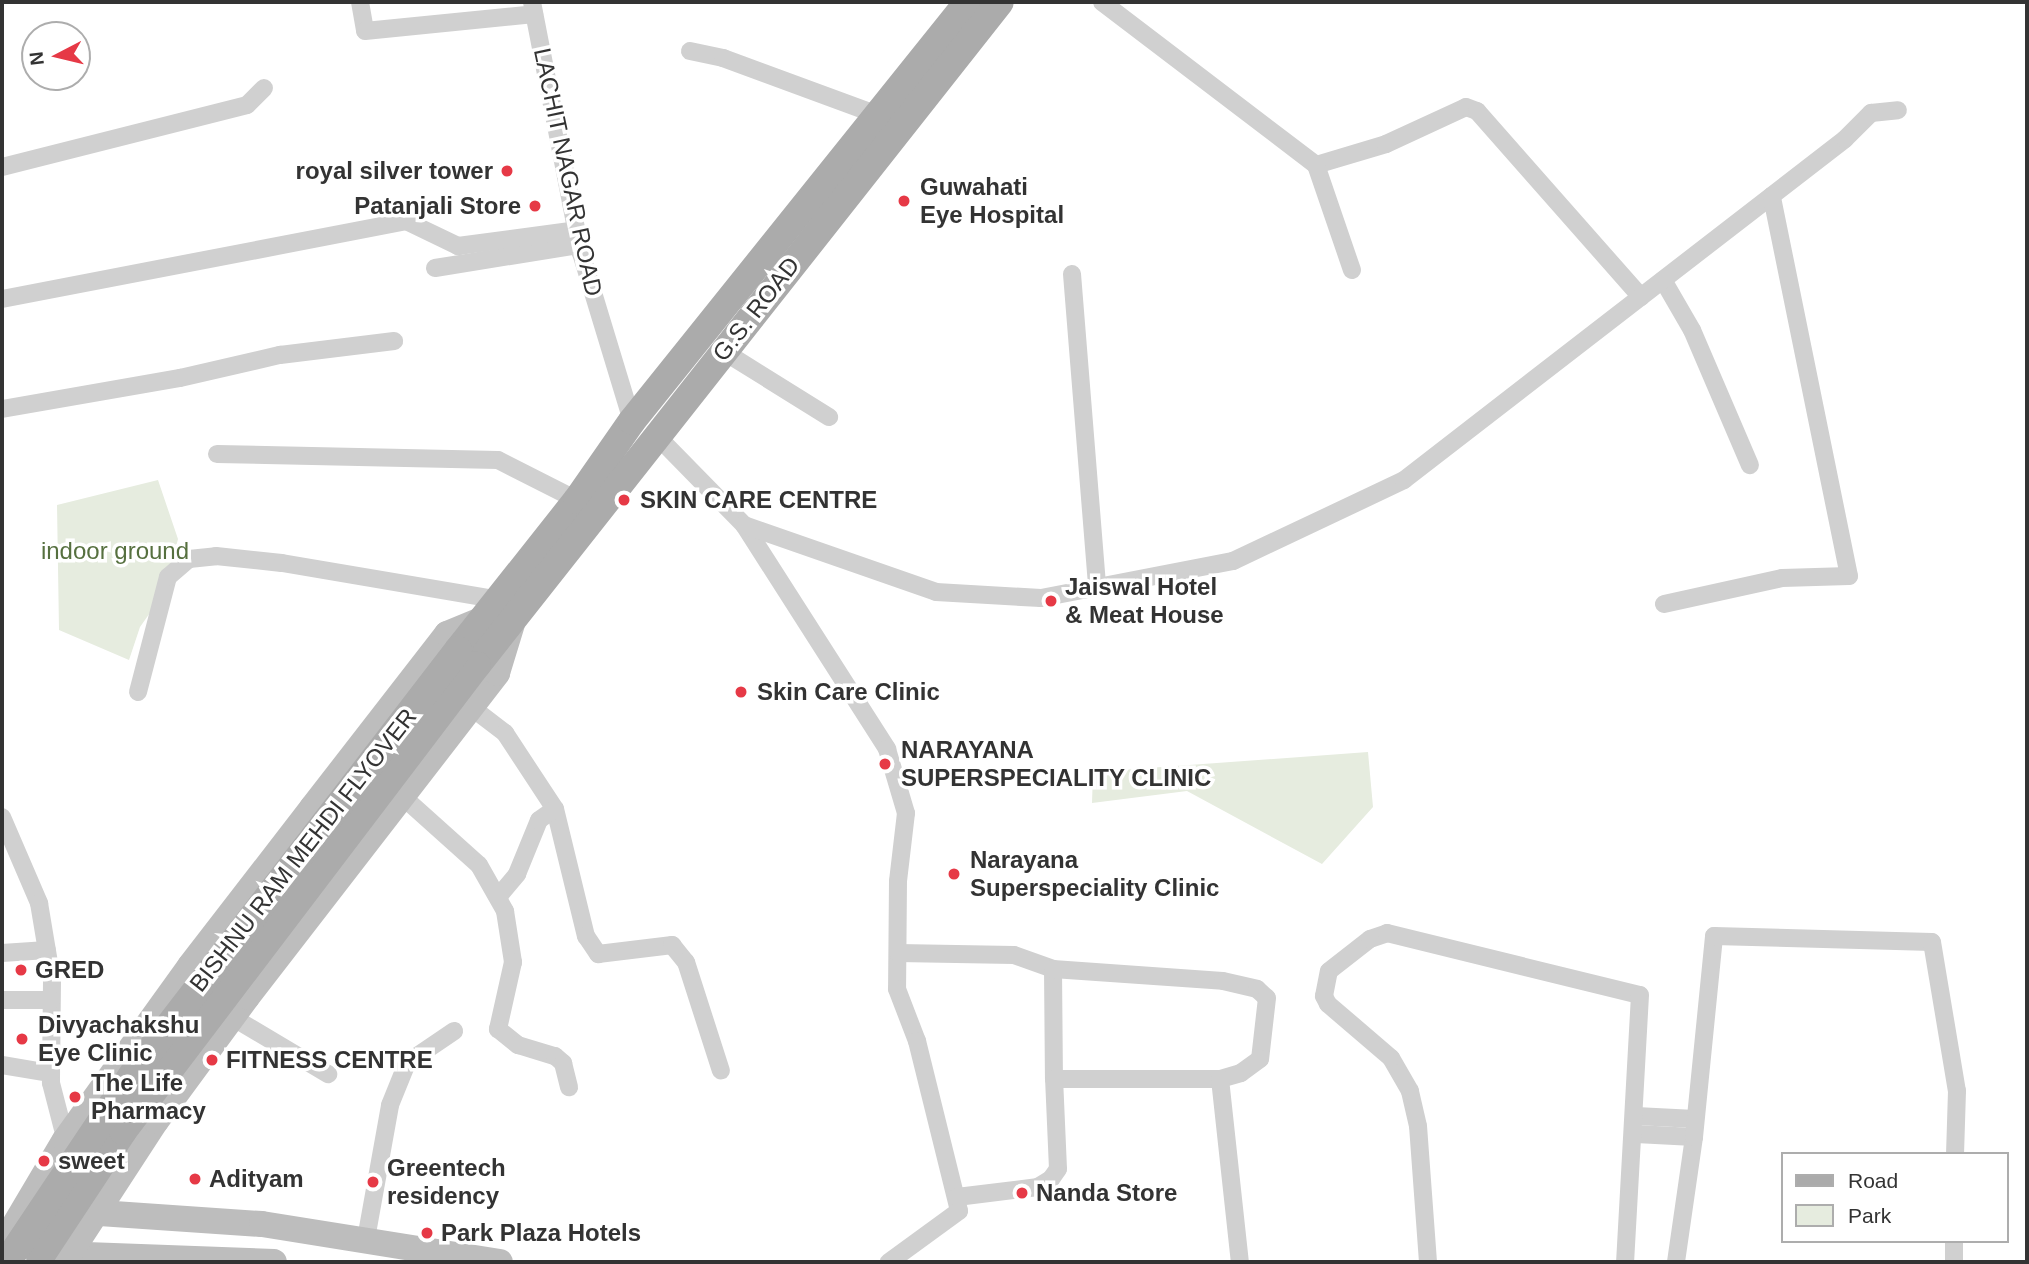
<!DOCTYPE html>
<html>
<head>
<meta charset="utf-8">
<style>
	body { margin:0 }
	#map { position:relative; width:2029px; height:1264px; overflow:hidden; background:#fff; font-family:Helvetica,sans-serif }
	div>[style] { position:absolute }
	.green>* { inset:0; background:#e6ecdf }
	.street>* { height:18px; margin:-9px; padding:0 9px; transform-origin:9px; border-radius:9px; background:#d0d0d0 }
	.secondary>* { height:26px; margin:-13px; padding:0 13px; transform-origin:13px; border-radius:13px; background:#bdbdbd }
	.primary>* { height:28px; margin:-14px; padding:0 14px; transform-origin:14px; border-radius:14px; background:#ababab }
	.primary-bridge>* { height:28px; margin:-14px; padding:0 14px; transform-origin:14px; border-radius:14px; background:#ababab }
	.dots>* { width:19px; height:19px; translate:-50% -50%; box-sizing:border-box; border:4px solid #fff; border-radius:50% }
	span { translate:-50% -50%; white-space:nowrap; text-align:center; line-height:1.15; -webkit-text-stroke:7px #fff; paint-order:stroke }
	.poi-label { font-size:24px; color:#333; font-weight:700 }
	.right { translate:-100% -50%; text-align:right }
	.left { translate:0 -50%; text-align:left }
	.street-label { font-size:24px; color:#333 }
	.park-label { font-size:24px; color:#56703f }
	.frame { position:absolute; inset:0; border:4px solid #333; pointer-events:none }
	.legend { position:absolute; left:1781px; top:1152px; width:228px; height:91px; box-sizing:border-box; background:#fff; border:2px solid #adadad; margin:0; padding:9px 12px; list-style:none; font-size:21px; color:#333 }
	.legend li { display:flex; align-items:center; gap:14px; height:35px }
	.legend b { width:35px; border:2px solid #adadad }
	.north { position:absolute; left:21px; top:21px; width:70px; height:70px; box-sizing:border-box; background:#fff; border:2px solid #adadad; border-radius:50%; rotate:263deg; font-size:19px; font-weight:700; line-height:28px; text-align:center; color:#333 }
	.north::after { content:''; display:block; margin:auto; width:24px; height:32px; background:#e63946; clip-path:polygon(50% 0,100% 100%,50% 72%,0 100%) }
</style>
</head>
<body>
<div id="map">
	<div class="green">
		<div style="clip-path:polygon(158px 480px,178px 539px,164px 593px,140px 627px,129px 660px,59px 630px,57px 505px)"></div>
		<div style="clip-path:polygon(1368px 752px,1373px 807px,1322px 864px,1187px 791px,1092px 803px,1093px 772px)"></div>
	</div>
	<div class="street">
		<div style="left:360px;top:2px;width:29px;rotate:80deg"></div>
		<div style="left:365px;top:31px;width:170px;rotate:-5.7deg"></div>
		<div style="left:532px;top:2px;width:256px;rotate:79deg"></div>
		<div style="left:581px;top:253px;width:176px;rotate:73.1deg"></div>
		<div style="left:1102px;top:2px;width:269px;rotate:37.3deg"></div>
		<div style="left:1316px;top:165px;width:73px;rotate:-16.7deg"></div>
		<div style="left:1386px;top:144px;width:88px;rotate:-24.8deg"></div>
		<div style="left:1466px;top:107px;width:12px;rotate:20deg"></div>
		<div style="left:1477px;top:111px;width:248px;rotate:48.6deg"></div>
		<div style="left:690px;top:51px;width:34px;rotate:12deg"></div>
		<div style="left:723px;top:58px;width:165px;rotate:20.2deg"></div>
		<div style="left:1316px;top:165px;width:111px;rotate:71.1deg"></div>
		<div style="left:2px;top:167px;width:253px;rotate:-14.2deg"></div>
		<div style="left:247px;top:105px;width:24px;rotate:-45deg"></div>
		<div style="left:435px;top:268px;width:146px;rotate:-9.1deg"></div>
		<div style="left:1072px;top:274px;width:314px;rotate:85.4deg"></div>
		<div style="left:1663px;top:280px;width:58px;rotate:59.9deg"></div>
		<div style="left:1692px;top:330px;width:147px;rotate:66.8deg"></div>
		<div style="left:2px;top:299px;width:411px;rotate:-10.9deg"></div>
		<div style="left:406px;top:221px;width:58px;rotate:25.7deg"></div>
		<div style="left:458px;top:246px;width:119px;rotate:-7.7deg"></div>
		<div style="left:723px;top:351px;width:125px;rotate:31.9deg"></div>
		<div style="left:2px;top:409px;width:181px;rotate:-9.9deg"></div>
		<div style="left:180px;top:378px;width:103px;rotate:-13deg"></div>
		<div style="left:280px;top:355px;width:115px;rotate:-7deg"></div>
		<div style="left:656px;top:435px;width:126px;rotate:45.6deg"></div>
		<div style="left:744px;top:525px;width:266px;rotate:57.4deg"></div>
		<div style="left:887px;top:749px;width:67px;rotate:73.5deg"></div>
		<div style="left:906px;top:813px;width:68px;rotate:96.7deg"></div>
		<div style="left:898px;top:881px;width:108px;rotate:90.5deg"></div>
		<div style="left:897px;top:989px;width:56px;rotate:69deg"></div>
		<div style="left:917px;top:1041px;width:175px;rotate:76.1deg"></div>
		<div style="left:959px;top:1211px;width:87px;rotate:143.9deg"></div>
		<div style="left:217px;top:454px;width:281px;rotate:1.2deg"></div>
		<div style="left:498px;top:460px;width:89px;rotate:26.9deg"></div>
		<div style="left:744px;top:525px;width:203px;rotate:19.2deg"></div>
		<div style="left:936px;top:592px;width:105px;rotate:3.3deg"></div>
		<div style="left:1041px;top:598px;width:196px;rotate:-10.9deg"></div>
		<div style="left:1233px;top:561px;width:189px;rotate:-25.3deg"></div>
		<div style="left:1404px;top:480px;width:557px;rotate:-37.71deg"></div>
		<div style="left:1845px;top:139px;width:37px;rotate:-45deg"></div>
		<div style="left:1871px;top:113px;width:27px;rotate:-6deg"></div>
		<div style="left:1664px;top:604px;width:121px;rotate:-12.4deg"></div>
		<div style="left:1782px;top:578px;width:67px;rotate:-1.7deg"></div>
		<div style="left:1849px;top:576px;width:388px;rotate:-101.5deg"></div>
		<div style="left:138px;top:692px;width:119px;rotate:-75.4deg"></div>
		<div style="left:168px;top:577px;width:28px;rotate:-41deg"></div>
		<div style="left:189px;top:559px;width:27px;rotate:-6deg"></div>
		<div style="left:216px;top:556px;width:66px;rotate:6.1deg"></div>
		<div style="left:282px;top:563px;width:222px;rotate:9.6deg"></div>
		<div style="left:471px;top:707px;width:43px;rotate:37.4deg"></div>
		<div style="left:505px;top:733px;width:91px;rotate:56.7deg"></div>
		<div style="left:555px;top:809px;width:131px;rotate:76.3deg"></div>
		<div style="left:586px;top:936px;width:22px;rotate:56deg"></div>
		<div style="left:598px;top:954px;width:75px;rotate:-6.9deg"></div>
		<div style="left:672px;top:945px;width:22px;rotate:51deg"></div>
		<div style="left:686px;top:962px;width:114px;rotate:72.2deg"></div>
		<div style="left:402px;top:796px;width:103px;rotate:41.9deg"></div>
		<div style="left:479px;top:865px;width:53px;rotate:60.5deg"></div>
		<div style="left:505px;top:911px;width:52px;rotate:81.1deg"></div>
		<div style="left:513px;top:962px;width:69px;rotate:102.6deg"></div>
		<div style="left:498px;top:1029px;width:26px;rotate:39deg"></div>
		<div style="left:518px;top:1045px;width:39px;rotate:17deg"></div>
		<div style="left:555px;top:1056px;width:11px;rotate:41deg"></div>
		<div style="left:563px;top:1063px;width:25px;rotate:76deg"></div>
		<div style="left:2px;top:817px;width:94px;rotate:66.7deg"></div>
		<div style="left:39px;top:903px;width:79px;rotate:80.5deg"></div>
		<div style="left:52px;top:981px;width:102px;rotate:90.6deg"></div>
		<div style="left:51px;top:1083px;width:64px;rotate:75.5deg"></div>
		<div style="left:498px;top:897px;width:30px;rotate:-50deg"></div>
		<div style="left:517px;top:874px;width:58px;rotate:-67.8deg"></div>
		<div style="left:539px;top:820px;width:19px;rotate:-35deg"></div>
		<div style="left:2px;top:953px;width:45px;rotate:-3.8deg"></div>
		<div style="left:898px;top:953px;width:116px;rotate:1deg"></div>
		<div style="left:1014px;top:955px;width:41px;rotate:19.7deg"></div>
		<div style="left:1053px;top:969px;width:110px;rotate:89.5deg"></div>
		<div style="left:1053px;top:969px;width:170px;rotate:4deg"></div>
		<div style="left:1223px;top:981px;width:35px;rotate:13deg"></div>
		<div style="left:1257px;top:989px;width:13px;rotate:42deg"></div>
		<div style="left:1267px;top:998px;width:61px;rotate:96.5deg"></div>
		<div style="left:1260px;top:1059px;width:24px;rotate:144deg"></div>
		<div style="left:1241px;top:1073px;width:22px;rotate:164deg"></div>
		<div style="left:2px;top:1000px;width:49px"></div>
		<div style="left:232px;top:1017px;width:112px;rotate:30.7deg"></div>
		<div style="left:2px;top:1065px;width:49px;rotate:9.5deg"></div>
		<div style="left:1636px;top:1116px;width:59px;rotate:2.9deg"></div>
		<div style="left:1636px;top:1134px;width:58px;rotate:3deg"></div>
		<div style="left:957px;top:1197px;width:82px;rotate:-7deg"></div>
		<div style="left:1038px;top:1187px;width:15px;rotate:-32deg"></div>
		<div style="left:1051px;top:1179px;width:12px;rotate:-55deg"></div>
		<div style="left:1058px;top:1169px;width:90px;rotate:-92.5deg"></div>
		<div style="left:1054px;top:1079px;width:166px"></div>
		<div style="left:1220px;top:1079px;width:184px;rotate:83.8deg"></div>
		<div style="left:366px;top:1239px;width:136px;rotate:-79.8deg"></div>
		<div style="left:390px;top:1105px;width:45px;rotate:-68deg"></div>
		<div style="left:407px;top:1063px;width:57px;rotate:-34.2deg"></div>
		<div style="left:1954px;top:1241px;width:21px;rotate:90deg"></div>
		<div style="left:1428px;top:1262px;width:136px;rotate:-94.2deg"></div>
		<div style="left:1418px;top:1126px;width:36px;rotate:-103deg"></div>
		<div style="left:1410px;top:1091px;width:38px;rotate:-120deg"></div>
		<div style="left:1391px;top:1058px;width:83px;rotate:-139.4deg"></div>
		<div style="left:1328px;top:1004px;width:9px;rotate:-117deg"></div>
		<div style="left:1324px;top:996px;width:25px;rotate:-79deg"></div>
		<div style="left:1329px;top:971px;width:52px;rotate:-38deg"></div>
		<div style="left:1370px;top:939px;width:18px;rotate:-19deg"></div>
		<div style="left:1387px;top:933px;width:260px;rotate:13.8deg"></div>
		<div style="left:1640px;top:995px;width:267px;rotate:93.2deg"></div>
		<div style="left:1676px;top:1262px;width:126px;rotate:-81.8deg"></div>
		<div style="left:1694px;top:1137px;width:202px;rotate:-84.3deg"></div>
		<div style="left:1714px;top:936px;width:218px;rotate:1.6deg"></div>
		<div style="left:1932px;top:942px;width:151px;rotate:80.5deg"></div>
		<div style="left:1957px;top:1091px;width:63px;rotate:91.8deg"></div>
	</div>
	<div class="secondary">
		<div style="left:85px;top:1212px;width:177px;rotate:3.9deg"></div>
		<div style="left:262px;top:1224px;width:241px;rotate:9.1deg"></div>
		<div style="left:2px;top:1246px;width:123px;rotate:-59.3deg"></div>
		<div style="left:65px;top:1140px;width:214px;rotate:-54.3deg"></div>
		<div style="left:190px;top:966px;width:200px;rotate:-52.3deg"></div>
		<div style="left:312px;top:808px;width:220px;rotate:-52.2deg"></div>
		<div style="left:447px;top:634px;width:44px;rotate:-22.5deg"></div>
		<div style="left:59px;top:1254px;width:215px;rotate:2.1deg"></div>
		<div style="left:64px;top:1262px;width:168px;rotate:-56.9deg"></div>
		<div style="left:156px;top:1121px;width:154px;rotate:-53.7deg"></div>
		<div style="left:247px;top:997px;width:409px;rotate:-52.3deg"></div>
		<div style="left:497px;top:673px;width:51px;rotate:-73deg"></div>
	</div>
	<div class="primary">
		<div style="left:458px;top:650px;width:191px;rotate:-51.6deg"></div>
		<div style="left:577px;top:500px;width:96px;rotate:-55.2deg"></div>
		<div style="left:632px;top:421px;width:537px;rotate:-51.27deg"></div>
		<div style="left:477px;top:665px;width:844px;rotate:-51.73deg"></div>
	</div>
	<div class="primary-bridge">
		<div style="left:40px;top:1257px;width:151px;rotate:-56.6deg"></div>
		<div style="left:123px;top:1131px;width:585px;rotate:-52.78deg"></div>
		<div style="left:7px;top:1262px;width:236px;rotate:-56.2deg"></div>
		<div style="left:138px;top:1066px;width:525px;rotate:-52.43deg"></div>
	</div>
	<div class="dots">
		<div style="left:507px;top:171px;background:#e63946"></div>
		<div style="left:904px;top:201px;background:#e63946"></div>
		<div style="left:535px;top:206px;background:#e63946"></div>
		<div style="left:624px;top:500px;background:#e63946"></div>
		<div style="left:1051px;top:601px;background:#e63946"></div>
		<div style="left:741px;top:692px;background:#e63946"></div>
		<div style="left:885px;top:764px;background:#e63946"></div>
		<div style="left:954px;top:874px;background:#e63946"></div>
		<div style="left:21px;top:970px;background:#e63946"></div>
		<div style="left:22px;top:1039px;background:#e63946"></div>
		<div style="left:212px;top:1060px;background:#e63946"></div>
		<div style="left:75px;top:1097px;background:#e63946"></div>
		<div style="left:44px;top:1161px;background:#e63946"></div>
		<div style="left:195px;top:1179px;background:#e63946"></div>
		<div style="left:373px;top:1182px;background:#e63946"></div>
		<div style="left:1022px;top:1193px;background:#e63946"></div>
		<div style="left:427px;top:1233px;background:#e63946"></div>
	</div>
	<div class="poi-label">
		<span class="right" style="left:493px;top:171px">royal silver tower</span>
		<span class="left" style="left:920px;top:201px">Guwahati<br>Eye Hospital</span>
		<span class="right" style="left:521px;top:206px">Patanjali Store</span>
		<span class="left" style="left:640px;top:500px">SKIN CARE CENTRE</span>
		<span class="left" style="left:1065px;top:601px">Jaiswal Hotel<br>&amp; Meat House</span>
		<span class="left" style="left:757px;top:692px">Skin Care Clinic</span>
		<span class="left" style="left:901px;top:764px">NARAYANA<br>SUPERSPECIALITY CLINIC</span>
		<span class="left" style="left:970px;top:874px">Narayana<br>Superspeciality Clinic</span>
		<span class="left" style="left:35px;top:970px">GRED</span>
		<span class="left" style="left:38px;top:1039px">Divyachakshu<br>Eye Clinic</span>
		<span class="left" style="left:226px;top:1060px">FITNESS CENTRE</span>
		<span class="left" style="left:91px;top:1097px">The Life<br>Pharmacy</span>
		<span class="left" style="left:58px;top:1161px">sweet</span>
		<span class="left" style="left:387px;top:1182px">Greentech<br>residency</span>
		<span class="left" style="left:209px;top:1179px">Adityam</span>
		<span class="left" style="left:1036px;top:1193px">Nanda Store</span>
		<span class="left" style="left:441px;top:1233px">Park Plaza Hotels</span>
	</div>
	<div class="street-label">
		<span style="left:568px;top:172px;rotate:78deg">LACHIT NAGAR ROAD</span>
		<span style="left:756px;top:309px;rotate:-52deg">G.S. ROAD</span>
		<span style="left:303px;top:850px;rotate:-52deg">BISHNU RAM MEHDI FLYOVER</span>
	</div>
	<div class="park-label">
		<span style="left:115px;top:551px">indoor ground</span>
	</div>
	<div class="frame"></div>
	<ul class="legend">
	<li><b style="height:9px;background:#ababab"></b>Road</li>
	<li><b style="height:19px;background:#e6ecdf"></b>Park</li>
	</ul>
	<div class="north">N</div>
</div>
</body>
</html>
